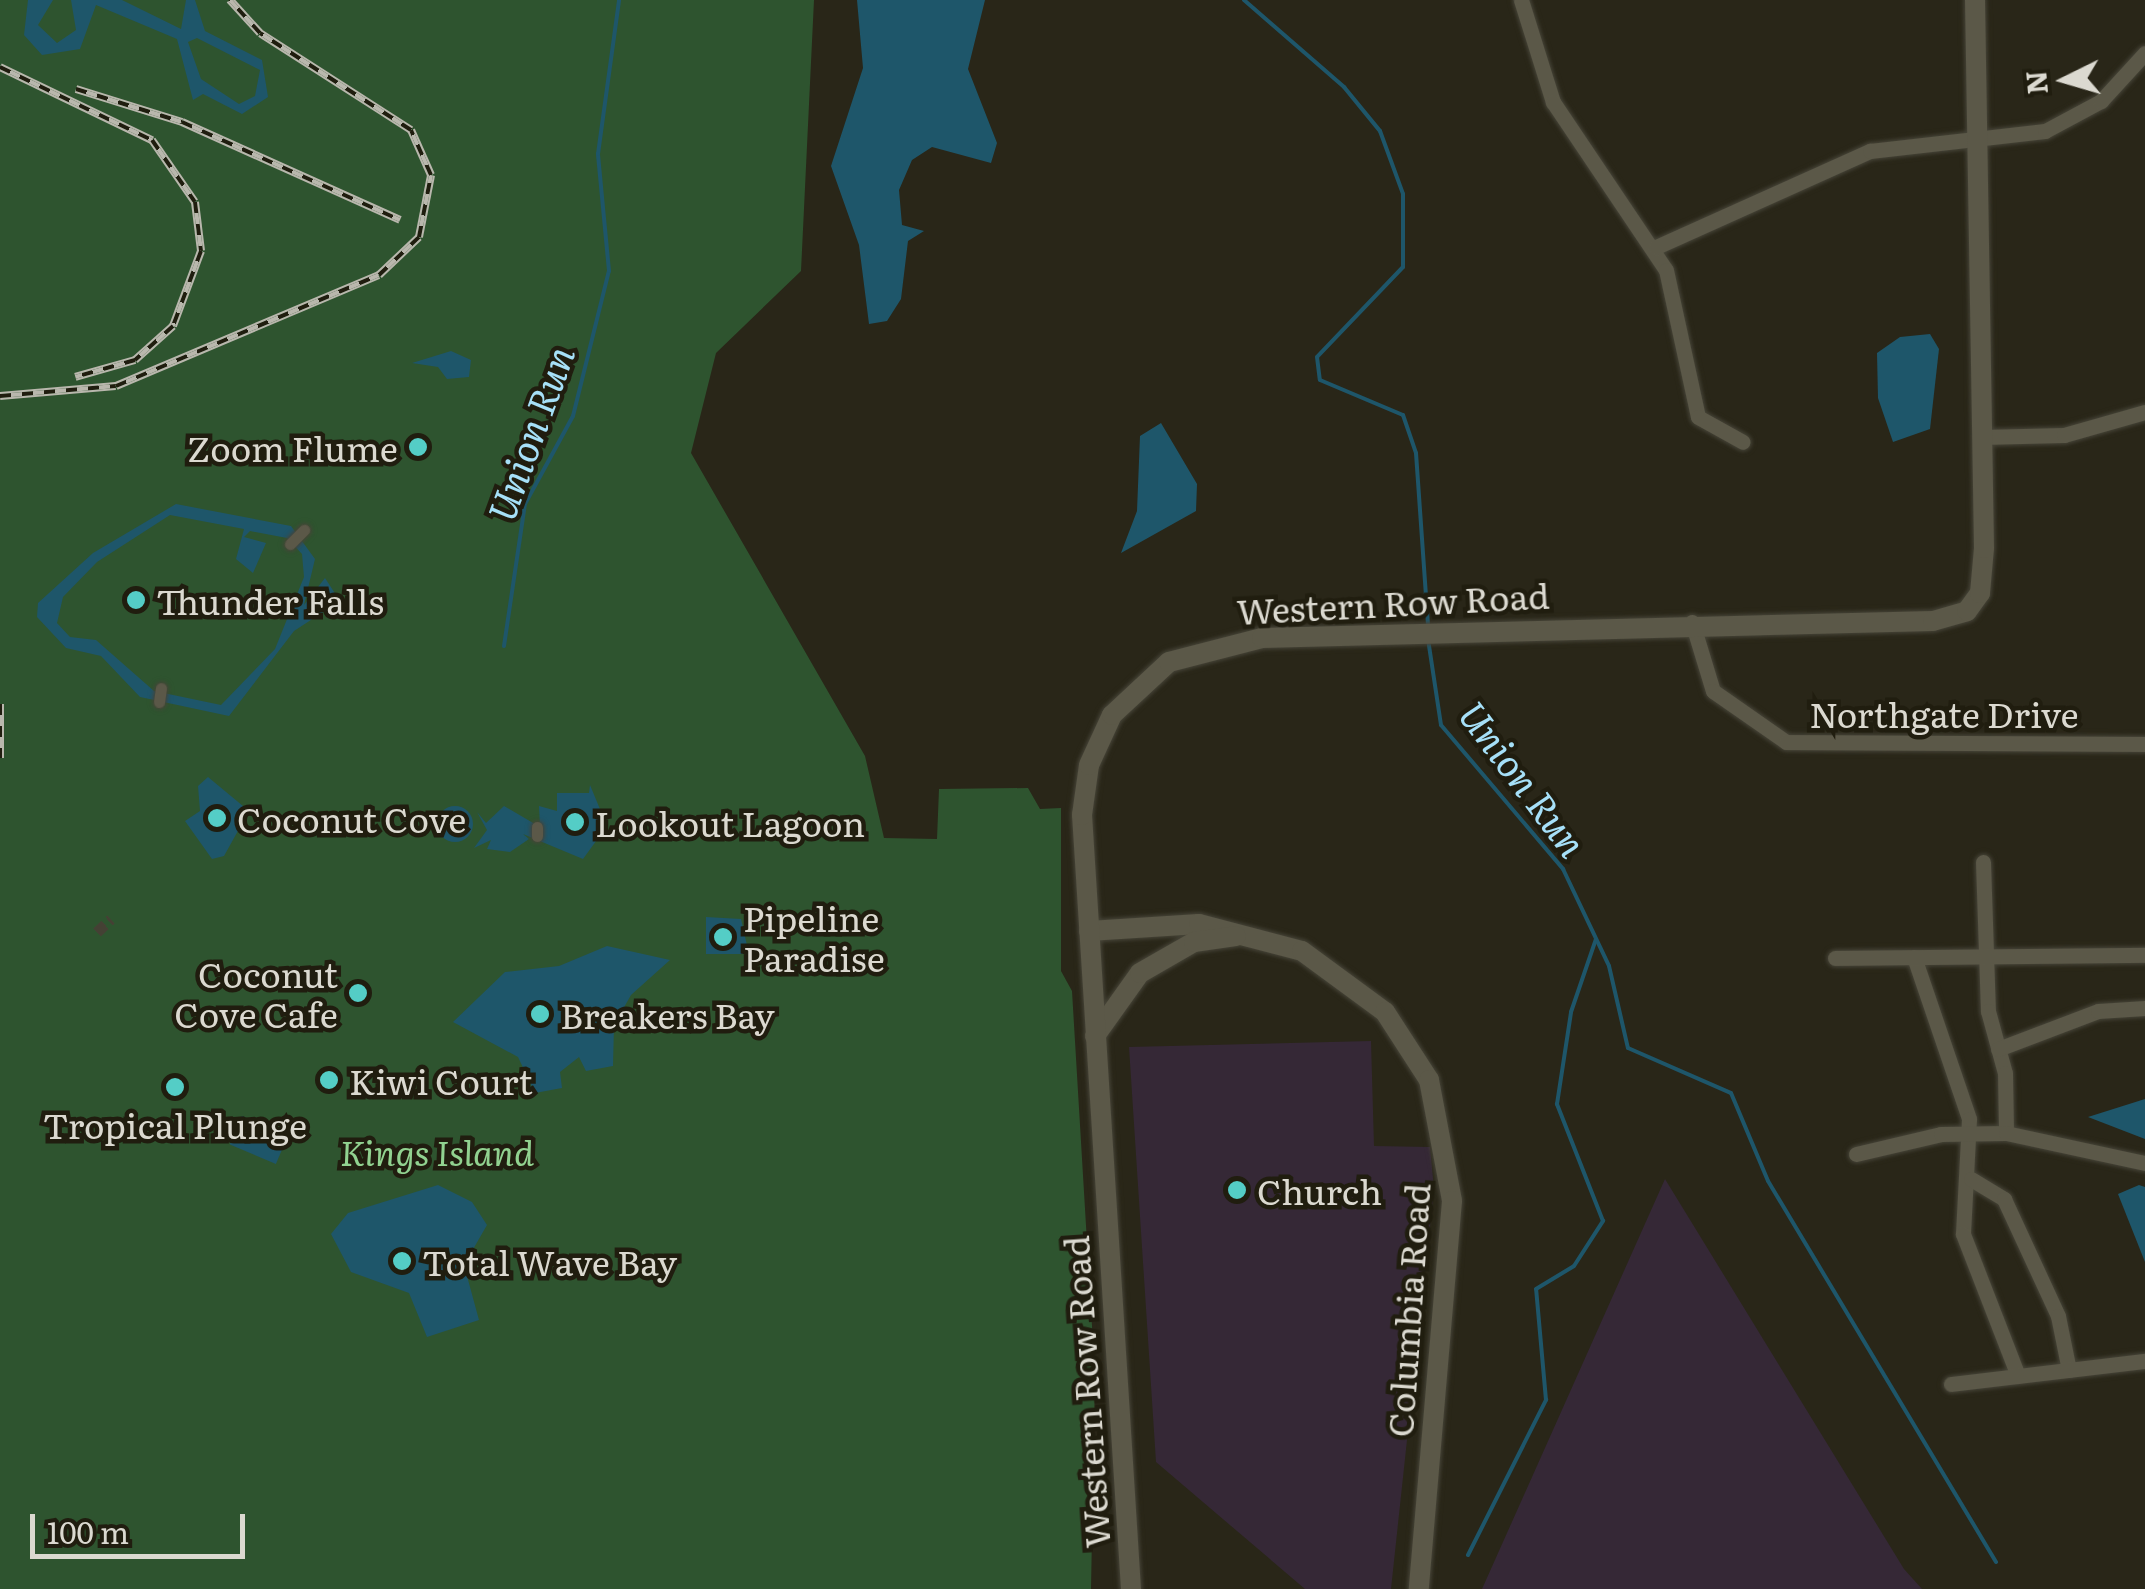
<!DOCTYPE html>
<html>
<head>
<meta charset="utf-8">
<style>
	body { margin:0 }
	#map { position:relative; width:2145px; height:1589px; overflow:hidden; background:#292618; font-family:Literata,serif }
	div>[style] { position:absolute }
	.commercial>* { inset:0; background:#352836 }
	.green>* { inset:0; background:#2e542f }
	.water>* { inset:0; background:#1e566a; transform-origin:0 0 }
	.round { border-radius:50% }
	.stream>* { height:4px; margin:-2px; padding:0 2px; transform-origin:2px; border-radius:2px; background:#1e566a }
	.pedestrian-tunnel>* { height:11px; margin-top:-5.5px; transform-origin:0; background:repeating-linear-gradient(90deg,#444134 0 11px,transparent 0 16.5px) }
	.roads { filter:drop-shadow(0 0 2px #464438) drop-shadow(0 0 2px #464438) }
	.pedestrian>* { height:11px; margin:-5.5px; padding:0 5.5px; transform-origin:5.5px; border-radius:5.5px; background:#5b5848 }
	.minor>* { height:15px; margin:-7.5px; padding:0 7.5px; transform-origin:7.5px; border-radius:7.5px; background:#5b5848 }
	.tertiary>* { height:20px; margin:-10px; padding:0 10px; transform-origin:10px; border-radius:10px; background:#5b5848 }
	.rail>* { height:8px; margin-top:-4px; transform-origin:0; background:repeating-linear-gradient(90deg,#201d0f 0 11px,#b9b7ad 0 22px); box-sizing:border-box; border-block:2px solid #b9b7ad }
	.dots>* { width:28px; height:28px; translate:-50% -50%; box-sizing:border-box; border:5px solid #201d0f; border-radius:50% }
	span { translate:-50% -50%; white-space:nowrap; text-align:center; line-height:1.15; -webkit-text-stroke:9px #201d0f; paint-order:stroke }
	.poi-label { font-size:35px; color:#dbd9d0 }
	.right { translate:-100% -50%; text-align:right }
	.left { translate:0 -50%; text-align:left }
	.street-label { font-size:35px; color:#dbd9d0 }
	.park-label { font-size:35px; color:#91d290; font-style:italic }
	.water-label { font-size:38px; color:#a6e0f8; font-style:italic }
	.north { position:absolute; left:2015px; top:30px; width:100px; height:100px; -webkit-text-stroke:8px #201d0f; paint-order:stroke; rotate:265deg; font-size:28px; font-weight:700; line-height:40px; text-align:center; color:#dbd9d0 }
	.north::after { content:''; display:block; margin:auto; width:35px; height:45px; background:#dbd9d0; clip-path:polygon(50% 0,100% 100%,50% 72%,0 100%) }
	.scale { position:absolute; left:30px; top:1514px; width:215px; height:45px; box-sizing:border-box; border:5px solid #dbd9d0; border-top:0; padding-left:12px; font-size:30px; line-height:35px; white-space:nowrap; color:#dbd9d0; -webkit-text-stroke:8px #201d0f; paint-order:stroke }
</style>
</head>
<body>
<div id="map">
	<div class="commercial">
		<div style="clip-path:polygon(1371px 1041px,1374px 1146px,1430px 1147px,1434px 1189px,1391px 1589px,1305px 1589px,1156px 1462px,1129px 1047px)"></div>
		<div style="clip-path:polygon(1665px 1179px,1904px 1569px,1922px 1589px,1482px 1589px)"></div>
	</div>
	<div class="green">
		<div style="clip-path:polygon(0 0,814px 0,801px 271px,716px 353px,691px 453px,865px 756px,884px 838px,937px 839px,939px 789px,1028px 788px,1040px 809px,1061px 808px,1061px 971px,1072px 991px,1095px 1376px,1091px 1589px,0 1589px)"></div>
	</div>
	<div class="water">
		<div style="clip-path:polygon(evenodd,28px 0,53px 0,38px 25px,57px 43px,76px 30px,71px 0,122px 0,181px 29px,186px 0,195px 0,205px 31px,262px 60px,268px 97px,242px 114px,203px 94px,193px 100px,177px 39px,96px 5px,80px 49px,42px 55px,24px 35px,28px 0,197px 38px,260px 70px,255px 96px,239px 104px,201px 79px,188px 42px,197px 38px)"></div>
		<div style="clip-path:polygon(857px 0,985px 0,968px 69px,997px 143px,991px 163px,932px 147px,912px 160px,899px 190px,902px 225px,924px 231px,908px 241px,901px 299px,887px 321px,869px 324px,859px 245px,831px 166px,863px 68px)"></div>
		<div style="clip-path:polygon(1930px 334px,1939px 349px,1930px 429px,1893px 442px,1878px 398px,1877px 353px,1900px 337px)"></div>
		<div style="clip-path:polygon(451px 351px,471px 360px,469px 377px,447px 379px,438px 367px,412px 363px)"></div>
		<div style="clip-path:polygon(1161px 423px,1197px 484px,1196px 511px,1121px 553px,1137px 511px,1140px 436px)"></div>
		<div style="clip-path:polygon(evenodd,176px 504px,291px 526px,315px 559px,304px 605px,325px 578px,340px 601px,294px 631px,229px 716px,140px 697px,101px 656px,66px 648px,37px 617px,38px 603px,93px 553px,176px 504px,170px 515px,244px 529px,236px 559px,253px 573px,266px 543px,244px 537px,250px 531px,287px 538px,302px 554px,304px 577px,275px 649px,221px 705px,154px 691px,96px 640px,70px 637px,57px 623px,63px 597px,97px 562px,170px 515px)"></div>
		<div style="clip-path:polygon(208px 777px,249px 811px,224px 856px,212px 859px,185px 821px,200px 811px,198px 786px)"></div>
		<div style="clip-path:polygon(590px 785px,607px 826px,583px 859px,523px 834px,529px 839px,510px 852px,487px 849px,491px 840px,474px 848px,487px 830px,477px 812px,486px 823px,504px 806px,540px 827px,539px 806px,557px 811px,557px 793px,589px 793px)"></div>
		<div class="round" style="left:437px;top:806px;width:36px;height:36px"></div>
		<div style="clip-path:polygon(706px 917px,741px 919px,749px 954px,706px 954px)"></div>
		<div style="clip-path:polygon(607px 946px,670px 960px,631px 995px,614px 1025px,613px 1066px,586px 1071px,579px 1057px,560px 1072px,562px 1088px,535px 1093px,518px 1057px,453px 1022px,505px 972px,559px 966px)"></div>
		<div style="clip-path:polygon(2145px 1099px,2145px 1139px,2088px 1117px)"></div>
		<div style="left:242px;top:1116px;width:50px;height:31px;rotate:23deg"></div>
		<div style="clip-path:polygon(438px 1185px,472px 1202px,487px 1225px,464px 1265px,479px 1320px,427px 1337px,409px 1293px,351px 1272px,331px 1234px,348px 1213px)"></div>
		<div style="clip-path:polygon(2139px 1185px,2145px 1187px,2145px 1262px,2118px 1194px)"></div>
	</div>
	<div class="stream">
		<div style="left:1244px;top:0;width:133px;rotate:41deg"></div>
		<div style="left:1344px;top:87px;width:57px;rotate:50.7deg"></div>
		<div style="left:1380px;top:131px;width:67px;rotate:69.9deg"></div>
		<div style="left:1403px;top:194px;width:73px;rotate:90deg"></div>
		<div style="left:1403px;top:267px;width:124px;rotate:133.7deg"></div>
		<div style="left:1317px;top:357px;width:23px;rotate:83deg"></div>
		<div style="left:1320px;top:380px;width:90px;rotate:22.9deg"></div>
		<div style="left:1403px;top:415px;width:40px;rotate:71.1deg"></div>
		<div style="left:1416px;top:453px;width:172px;rotate:86deg"></div>
		<div style="left:1428px;top:639px;width:87px;rotate:81.4deg"></div>
		<div style="left:1441px;top:725px;width:189px;rotate:49.7deg"></div>
		<div style="left:1563px;top:869px;width:107px;rotate:64.6deg"></div>
		<div style="left:1609px;top:966px;width:84px;rotate:77deg"></div>
		<div style="left:1628px;top:1048px;width:112px;rotate:23.6deg"></div>
		<div style="left:1731px;top:1093px;width:95px;rotate:67.2deg"></div>
		<div style="left:1768px;top:1181px;width:444px;rotate:59.1deg"></div>
		<div style="left:504px;top:646px;width:144px;rotate:-81.6deg"></div>
		<div style="left:525px;top:504px;width:100px;rotate:-61.4deg"></div>
		<div style="left:573px;top:416px;width:149px;rotate:-76.1deg"></div>
		<div style="left:609px;top:271px;width:118px;rotate:-95.4deg"></div>
		<div style="left:598px;top:154px;width:155px;rotate:-82.2deg"></div>
		<div style="left:1468px;top:1555px;width:174px;rotate:-63.3deg"></div>
		<div style="left:1546px;top:1400px;width:111px;rotate:-95.1deg"></div>
		<div style="left:1536px;top:1289px;width:44px;rotate:-31.2deg"></div>
		<div style="left:1574px;top:1266px;width:54px;rotate:-57.2deg"></div>
		<div style="left:1603px;top:1221px;width:126px;rotate:-111.5deg"></div>
		<div style="left:1557px;top:1104px;width:93px;rotate:-81.3deg"></div>
		<div style="left:1571px;top:1012px;width:77px;rotate:-71.1deg"></div>
	</div>
	<div class="pedestrian-tunnel">
		<div style="left:97px;top:932px;width:19px;rotate:-43deg"></div>
	</div>
	<div class="roads">
		<div class="pedestrian">
			<div style="left:290px;top:544px;width:20px;rotate:-45deg"></div>
			<div style="left:159px;top:702px;width:14px;rotate:-82deg"></div>
			<div style="left:537px;top:827px;width:9px;rotate:90deg"></div>
		</div>
		<div class="minor">
			<div style="left:1521px;top:0;width:107px;rotate:72.6deg"></div>
			<div style="left:1553px;top:102px;width:202px;rotate:56.1deg"></div>
			<div style="left:1666px;top:270px;width:150px;rotate:77.7deg"></div>
			<div style="left:1698px;top:417px;width:51px;rotate:29.1deg"></div>
			<div style="left:1656px;top:247px;width:235px;rotate:-24.2deg"></div>
			<div style="left:1870px;top:151px;width:176px;rotate:-6.5deg"></div>
			<div style="left:2045px;top:131px;width:64px;rotate:-28.2deg"></div>
			<div style="left:2101px;top:101px;width:65px;rotate:-47.5deg"></div>
			<div style="left:1981px;top:437px;width:83px;rotate:-1.4deg"></div>
			<div style="left:2064px;top:435px;width:84px;rotate:-15.9deg"></div>
			<div style="left:1692px;top:622px;width:72px;rotate:73.1deg"></div>
			<div style="left:1713px;top:691px;width:89px;rotate:34.9deg"></div>
			<div style="left:1786px;top:742px;width:359px;rotate:0.3deg"></div>
			<div style="left:1983px;top:862px;width:149px;rotate:88.1deg"></div>
			<div style="left:1988px;top:1011px;width:64px;rotate:74.7deg"></div>
			<div style="left:2005px;top:1073px;width:60px;rotate:89deg"></div>
			<div style="left:1914px;top:957px;width:171px;rotate:71.2deg"></div>
			<div style="left:1969px;top:1119px;width:115px;rotate:93deg"></div>
			<div style="left:1963px;top:1234px;width:152px;rotate:68.8deg"></div>
			<div style="left:1835px;top:958px;width:310px;rotate:-0.6deg"></div>
			<div style="left:1998px;top:1049px;width:107px;rotate:-20.8deg"></div>
			<div style="left:2098px;top:1011px;width:47px;rotate:-3.7deg"></div>
			<div style="left:1856px;top:1154px;width:87px;rotate:-13.2deg"></div>
			<div style="left:1941px;top:1134px;width:65px;rotate:-0.9deg"></div>
			<div style="left:2006px;top:1133px;width:142px;rotate:12.2deg"></div>
			<div style="left:1971px;top:1179px;width:39px;rotate:31deg"></div>
			<div style="left:2004px;top:1199px;width:129px;rotate:65.2deg"></div>
			<div style="left:2058px;top:1316px;width:55px;rotate:78.5deg"></div>
			<div style="left:1951px;top:1384px;width:195px;rotate:-6.8deg"></div>
		</div>
		<div class="tertiary">
			<div style="left:1089px;top:931px;width:110px;rotate:-3.6deg"></div>
			<div style="left:1199px;top:924px;width:106px;rotate:14.7deg"></div>
			<div style="left:1302px;top:951px;width:103px;rotate:36.3deg"></div>
			<div style="left:1385px;top:1012px;width:81px;rotate:57.1deg"></div>
			<div style="left:1429px;top:1080px;width:123px;rotate:79.2deg"></div>
			<div style="left:1452px;top:1201px;width:389px;rotate:94.9deg"></div>
			<div style="left:1095px;top:1036px;width:77px;rotate:-54.5deg"></div>
			<div style="left:1140px;top:973px;width:62px;rotate:-29.9deg"></div>
			<div style="left:1194px;top:942px;width:42px;rotate:-8.1deg"></div>
			<div style="left:1131px;top:1589px;width:776px;rotate:-93.62deg"></div>
			<div style="left:1082px;top:815px;width:50px;rotate:-82deg"></div>
			<div style="left:1089px;top:765px;width:55px;rotate:-65.3deg"></div>
			<div style="left:1112px;top:715px;width:78px;rotate:-42.9deg"></div>
			<div style="left:1169px;top:662px;width:96px;rotate:-14.5deg"></div>
			<div style="left:1262px;top:638px;width:671px;rotate:-1.45deg"></div>
			<div style="left:1933px;top:621px;width:35px;rotate:-16deg"></div>
			<div style="left:1967px;top:611px;width:22px;rotate:-54deg"></div>
			<div style="left:1980px;top:593px;width:45px;rotate:-84.9deg"></div>
			<div style="left:1984px;top:548px;width:548px;rotate:-90.94deg"></div>
		</div>
	</div>
	<div class="rail">
		<div style="left:0;top:67px;width:169px;rotate:25.7deg"></div>
		<div style="left:152px;top:140px;width:75px;rotate:55.3deg"></div>
		<div style="left:195px;top:202px;width:49px;rotate:83deg"></div>
		<div style="left:201px;top:251px;width:80px;rotate:110.5deg"></div>
		<div style="left:173px;top:326px;width:51px;rotate:138.2deg"></div>
		<div style="left:135px;top:360px;width:62px;rotate:164.2deg"></div>
		<div style="left:76px;top:89px;width:111px;rotate:17.3deg"></div>
		<div style="left:182px;top:122px;width:239px;rotate:24.2deg"></div>
		<div style="left:0;top:396px;width:116px;rotate:-4.9deg"></div>
		<div style="left:116px;top:386px;width:285px;rotate:-22.9deg"></div>
		<div style="left:379px;top:275px;width:55px;rotate:-43.5deg"></div>
		<div style="left:419px;top:237px;width:63px;rotate:-79deg"></div>
		<div style="left:431px;top:175px;width:49px;rotate:-114deg"></div>
		<div style="left:411px;top:130px;width:179px;rotate:-147.3deg"></div>
		<div style="left:260px;top:33px;width:45px;rotate:-132.3deg"></div>
		<div style="left:0;top:704px;width:54px;rotate:90deg"></div>
	</div>
	<div class="dots">
		<div style="left:418px;top:447px;background:#54cdc6"></div>
		<div style="left:136px;top:600px;background:#54cdc6"></div>
		<div style="left:217px;top:818px;background:#54cdc6"></div>
		<div style="left:575px;top:822px;background:#54cdc6"></div>
		<div style="left:723px;top:937px;background:#54cdc6"></div>
		<div style="left:358px;top:993px;background:#54cdc6"></div>
		<div style="left:540px;top:1014px;background:#54cdc6"></div>
		<div style="left:329px;top:1080px;background:#54cdc6"></div>
		<div style="left:175px;top:1087px;background:#54cdc6"></div>
		<div style="left:1237px;top:1190px;background:#54cdc6"></div>
		<div style="left:402px;top:1261px;background:#54cdc6"></div>
	</div>
	<div class="poi-label">
		<span class="right" style="left:398px;top:447px">Zoom Flume</span>
		<span class="left" style="left:156px;top:600px">Thunder Falls</span>
		<span class="left" style="left:237px;top:818px">Coconut Cove</span>
		<span class="left" style="left:595px;top:822px">Lookout Lagoon</span>
		<span class="left" style="left:743px;top:937px">Pipeline<br>Paradise</span>
		<span class="right" style="left:338px;top:993px">Coconut<br>Cove Cafe</span>
		<span class="left" style="left:560px;top:1014px">Breakers Bay</span>
		<span class="left" style="left:349px;top:1080px">Kiwi Court</span>
		<span style="left:175px;top:1124px">Tropical Plunge</span>
		<span class="left" style="left:1257px;top:1190px">Church</span>
		<span class="left" style="left:422px;top:1261px">Total Wave Bay</span>
	</div>
	<div class="street-label">
		<span style="left:1393px;top:602px;rotate:-3deg">Western Row Road</span>
		<span style="left:1944px;top:713px">Northgate Drive</span>
		<span style="left:1407px;top:1310px;rotate:-86deg">Columbia Road</span>
		<span style="left:1085px;top:1392px;rotate:-94deg">Western Row Road</span>
	</div>
	<div class="park-label">
		<span style="left:437px;top:1151px">Kings Island</span>
	</div>
	<div class="water-label">
		<span style="left:529px;top:433px;rotate:-70deg">Union Run</span>
		<span style="left:1524px;top:778px;rotate:53deg">Union Run</span>
	</div>
	<div class="north">N</div>
	<div class="scale">100 m</div>
</div>
</body>
</html>
